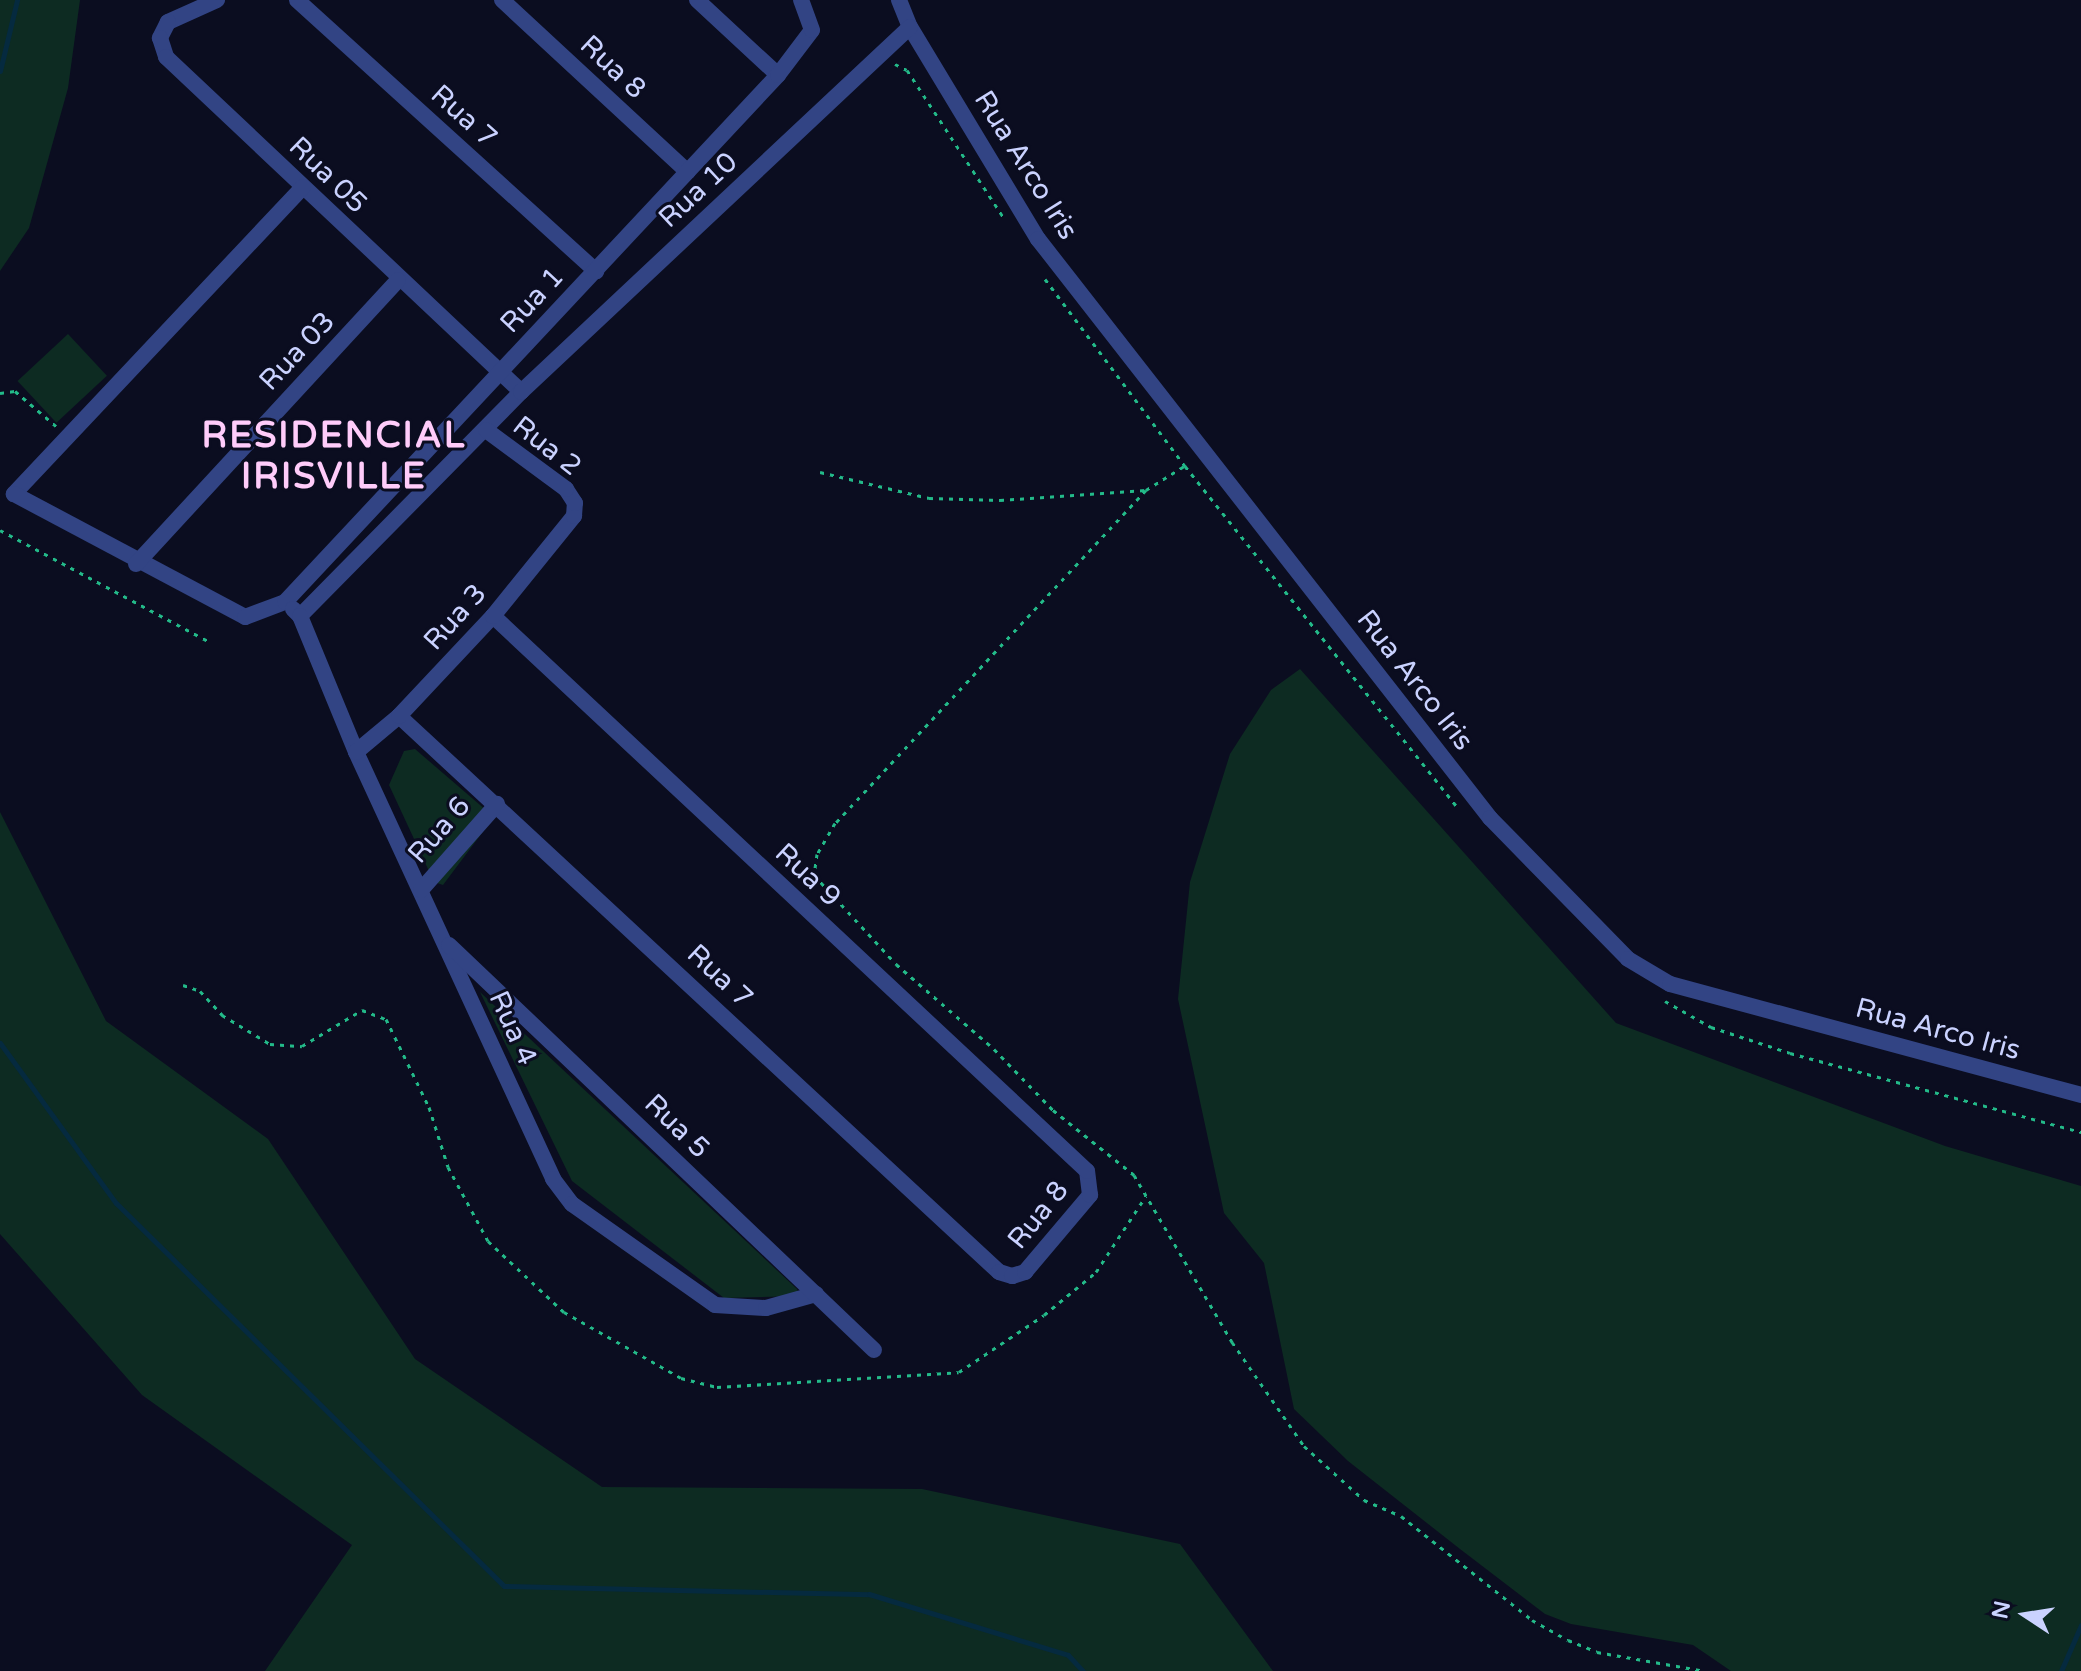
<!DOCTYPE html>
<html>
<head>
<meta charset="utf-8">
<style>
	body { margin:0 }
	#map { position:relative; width:2081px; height:1671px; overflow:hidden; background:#0b0d20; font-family:"Varela Round",sans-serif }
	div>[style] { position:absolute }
	.green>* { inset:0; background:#0d2b22; transform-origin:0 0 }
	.stream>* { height:5px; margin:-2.5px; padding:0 2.5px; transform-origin:2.5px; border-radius:2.5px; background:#052a3f }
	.path>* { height:3px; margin-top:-1.5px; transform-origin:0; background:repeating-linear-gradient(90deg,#23ba89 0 4px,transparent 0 10px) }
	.minor>* { height:16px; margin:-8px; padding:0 8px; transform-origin:8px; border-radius:8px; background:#324484 }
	span { translate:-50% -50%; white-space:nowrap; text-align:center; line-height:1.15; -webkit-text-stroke:6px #0b0d20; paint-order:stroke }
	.street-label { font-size:28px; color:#cad2ff }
	.district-label { font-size:36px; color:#ffccfa; font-weight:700; letter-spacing:2px }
	.north { position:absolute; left:1985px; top:1575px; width:80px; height:80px; -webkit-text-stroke:6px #0b0d20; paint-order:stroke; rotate:282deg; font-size:22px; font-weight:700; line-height:32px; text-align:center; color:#cad2ff }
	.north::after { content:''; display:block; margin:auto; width:28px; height:36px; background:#cad2ff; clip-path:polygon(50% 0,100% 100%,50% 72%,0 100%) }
</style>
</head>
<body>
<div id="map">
	<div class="green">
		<div style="clip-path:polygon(0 0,80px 0,68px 88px,29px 228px,0 271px)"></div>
		<div style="left:68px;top:334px;width:57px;height:69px;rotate:47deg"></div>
		<div style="clip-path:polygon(1300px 669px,1616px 1023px,1945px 1146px,2081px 1186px,2081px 1671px,1731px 1671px,1693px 1645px,1571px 1624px,1545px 1614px,1460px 1549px,1348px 1461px,1294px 1409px,1264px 1263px,1224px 1213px,1178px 999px,1190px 882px,1230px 754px,1271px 690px)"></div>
		<div style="clip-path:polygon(415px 749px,494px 817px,443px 885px,434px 882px,389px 785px,404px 751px)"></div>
		<div style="clip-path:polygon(0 812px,106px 1021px,268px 1139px,415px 1359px,602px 1487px,922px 1489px,1180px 1544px,1273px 1671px,265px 1671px,352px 1545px,142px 1395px,0 1234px)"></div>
		<div style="clip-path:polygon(480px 992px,797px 1289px,799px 1296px,724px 1298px,572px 1181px)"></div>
	</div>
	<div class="stream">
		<div style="left:0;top:71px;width:73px;rotate:-76.5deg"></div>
		<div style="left:0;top:1043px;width:198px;rotate:54.1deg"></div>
		<div style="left:116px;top:1203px;width:545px;rotate:44.63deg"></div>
		<div style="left:504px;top:1586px;width:365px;rotate:1.3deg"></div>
		<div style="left:869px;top:1594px;width:208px;rotate:17deg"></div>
		<div style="left:1068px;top:1655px;width:22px;rotate:47deg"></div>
		<div style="left:2061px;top:1671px;width:50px;rotate:-66.5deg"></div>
	</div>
	<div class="path">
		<div style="left:895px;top:64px;width:13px;rotate:27deg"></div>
		<div style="left:907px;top:70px;width:179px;rotate:56.8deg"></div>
		<div style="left:1045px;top:279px;width:234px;rotate:53.2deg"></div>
		<div style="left:1185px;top:466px;width:435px;rotate:51.4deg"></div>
		<div style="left:0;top:393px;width:15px;rotate:-8deg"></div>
		<div style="left:15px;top:391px;width:54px;rotate:40.5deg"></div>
		<div style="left:820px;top:472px;width:112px;rotate:13.4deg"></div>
		<div style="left:929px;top:498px;width:71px;rotate:1.6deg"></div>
		<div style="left:1000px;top:500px;width:146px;rotate:-3.9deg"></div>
		<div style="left:1146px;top:490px;width:47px;rotate:-32deg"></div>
		<div style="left:1146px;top:490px;width:456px;rotate:133deg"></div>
		<div style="left:835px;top:823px;width:36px;rotate:120deg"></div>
		<div style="left:817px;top:854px;width:21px;rotate:98deg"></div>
		<div style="left:814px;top:875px;width:121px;rotate:47.3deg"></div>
		<div style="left:896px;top:964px;width:130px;rotate:40.9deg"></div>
		<div style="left:994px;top:1049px;width:85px;rotate:46deg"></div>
		<div style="left:1053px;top:1110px;width:104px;rotate:38.7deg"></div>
		<div style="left:1134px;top:1175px;width:194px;rotate:59.6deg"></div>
		<div style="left:1232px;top:1342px;width:126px;rotate:55.3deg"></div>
		<div style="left:1304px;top:1446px;width:81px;rotate:42deg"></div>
		<div style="left:1364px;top:1500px;width:40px;rotate:23.4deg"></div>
		<div style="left:1401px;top:1516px;width:167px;rotate:38.4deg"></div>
		<div style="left:1532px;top:1620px;width:41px;rotate:29.1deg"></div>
		<div style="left:1568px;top:1640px;width:31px;rotate:22deg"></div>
		<div style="left:1597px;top:1652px;width:110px;rotate:10deg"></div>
		<div style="left:0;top:530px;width:236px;rotate:28.1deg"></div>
		<div style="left:183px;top:985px;width:18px;rotate:19deg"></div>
		<div style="left:200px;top:991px;width:33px;rotate:47deg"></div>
		<div style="left:222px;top:1015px;width:56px;rotate:31.1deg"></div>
		<div style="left:270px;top:1044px;width:32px;rotate:4deg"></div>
		<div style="left:302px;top:1046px;width:70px;rotate:-31deg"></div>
		<div style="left:362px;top:1010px;width:26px;rotate:21deg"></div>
		<div style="left:386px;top:1019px;width:98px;rotate:64deg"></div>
		<div style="left:429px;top:1107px;width:63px;rotate:72.4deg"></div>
		<div style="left:448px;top:1167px;width:84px;rotate:61.6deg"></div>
		<div style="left:488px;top:1241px;width:104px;rotate:43.1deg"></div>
		<div style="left:564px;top:1312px;width:134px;rotate:29.4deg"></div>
		<div style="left:681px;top:1378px;width:37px;rotate:14deg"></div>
		<div style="left:717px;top:1387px;width:242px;rotate:-3.5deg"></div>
		<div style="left:959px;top:1372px;width:102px;rotate:-33.8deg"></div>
		<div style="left:1044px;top:1315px;width:67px;rotate:-39.6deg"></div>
		<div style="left:1096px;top:1272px;width:91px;rotate:-56.7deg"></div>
		<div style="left:1665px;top:1001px;width:53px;rotate:29.5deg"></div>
		<div style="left:1711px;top:1027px;width:83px;rotate:18.2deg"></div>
		<div style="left:1790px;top:1053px;width:302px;rotate:15.2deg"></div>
	</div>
	<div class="minor">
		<div style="left:217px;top:0;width:54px;rotate:155.8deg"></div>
		<div style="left:168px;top:22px;width:18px;rotate:117deg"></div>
		<div style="left:160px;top:38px;width:20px;rotate:72deg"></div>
		<div style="left:166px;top:57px;width:488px;rotate:43.3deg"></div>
		<div style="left:297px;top:0;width:404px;rotate:42.2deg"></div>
		<div style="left:502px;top:0;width:253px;rotate:42.8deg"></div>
		<div style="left:697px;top:0;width:110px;rotate:42.8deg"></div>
		<div style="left:899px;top:0;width:29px;rotate:68deg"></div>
		<div style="left:910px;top:27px;width:248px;rotate:58.9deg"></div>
		<div style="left:1038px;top:239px;width:735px;rotate:52.02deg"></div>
		<div style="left:1490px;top:818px;width:197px;rotate:45.6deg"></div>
		<div style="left:1628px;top:959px;width:49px;rotate:30.8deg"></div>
		<div style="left:1670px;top:984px;width:426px;rotate:15.1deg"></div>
		<div style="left:303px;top:187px;width:422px;rotate:133.3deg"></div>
		<div style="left:14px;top:494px;width:262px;rotate:28deg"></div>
		<div style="left:245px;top:617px;width:43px;rotate:-20.6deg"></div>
		<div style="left:285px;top:602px;width:722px;rotate:-46.91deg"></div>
		<div style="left:778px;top:75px;width:56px;rotate:-52.9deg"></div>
		<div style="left:812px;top:30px;width:32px;rotate:-110deg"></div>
		<div style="left:136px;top:564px;width:386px;rotate:-47.3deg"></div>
		<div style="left:293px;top:609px;width:10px;rotate:45deg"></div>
		<div style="left:300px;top:616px;width:315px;rotate:-45.4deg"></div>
		<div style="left:521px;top:392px;width:533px;rotate:-43.18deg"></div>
		<div style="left:300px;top:616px;width:147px;rotate:67.6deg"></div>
		<div style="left:356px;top:752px;width:470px;rotate:65.2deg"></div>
		<div style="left:553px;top:1179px;width:31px;rotate:53deg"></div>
		<div style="left:572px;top:1204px;width:175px;rotate:35.2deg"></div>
		<div style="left:715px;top:1305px;width:51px;rotate:3.4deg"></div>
		<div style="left:766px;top:1308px;width:52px;rotate:-15.6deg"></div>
		<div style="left:399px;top:716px;width:818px;rotate:42.82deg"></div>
		<div style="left:999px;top:1272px;width:14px;rotate:17deg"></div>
		<div style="left:1012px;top:1276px;width:14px;rotate:-17deg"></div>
		<div style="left:1025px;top:1272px;width:101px;rotate:-49.8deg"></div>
		<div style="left:1090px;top:1195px;width:24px;rotate:-97deg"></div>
		<div style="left:1087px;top:1171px;width:813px;rotate:-136.94deg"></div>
		<div style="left:356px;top:752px;width:56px;rotate:-39.9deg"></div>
		<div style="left:399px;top:716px;width:137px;rotate:-46.8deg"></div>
		<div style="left:493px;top:616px;width:129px;rotate:-51deg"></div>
		<div style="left:574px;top:516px;width:13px;rotate:-86deg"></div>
		<div style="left:575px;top:503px;width:17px;rotate:-123deg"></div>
		<div style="left:566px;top:489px;width:99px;rotate:-143.6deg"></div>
		<div style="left:421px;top:890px;width:115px;rotate:-48.5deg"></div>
		<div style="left:449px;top:945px;width:587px;rotate:43.62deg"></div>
	</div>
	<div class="street-label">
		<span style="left:613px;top:67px;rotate:43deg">Rua 8</span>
		<span style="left:464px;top:116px;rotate:42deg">Rua 7</span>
		<span style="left:1026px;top:165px;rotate:58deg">Rua Arco Iris</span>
		<span style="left:328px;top:175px;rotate:44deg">Rua 05</span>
		<span style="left:698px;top:190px;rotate:-43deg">Rua 10</span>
		<span style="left:532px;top:300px;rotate:-47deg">Rua 1</span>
		<span style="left:297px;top:351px;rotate:-47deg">Rua 03</span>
		<span style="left:547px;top:446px;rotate:38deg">Rua 2</span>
		<span style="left:455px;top:617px;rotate:-48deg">Rua 3</span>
		<span style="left:1415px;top:680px;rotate:52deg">Rua Arco Iris</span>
		<span style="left:439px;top:830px;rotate:-49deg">Rua 6</span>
		<span style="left:808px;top:875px;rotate:43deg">Rua 9</span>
		<span style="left:720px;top:976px;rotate:43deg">Rua 7</span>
		<span style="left:513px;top:1028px;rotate:66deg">Rua 4</span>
		<span style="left:1938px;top:1029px;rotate:15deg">Rua Arco Iris</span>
		<span style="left:677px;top:1126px;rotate:44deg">Rua 5</span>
		<span style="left:1038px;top:1215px;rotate:-51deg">Rua 8</span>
	</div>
	<div class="district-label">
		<span style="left:334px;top:456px">RESIDENCIAL<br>IRISVILLE</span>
	</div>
	<div class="north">N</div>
</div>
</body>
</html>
